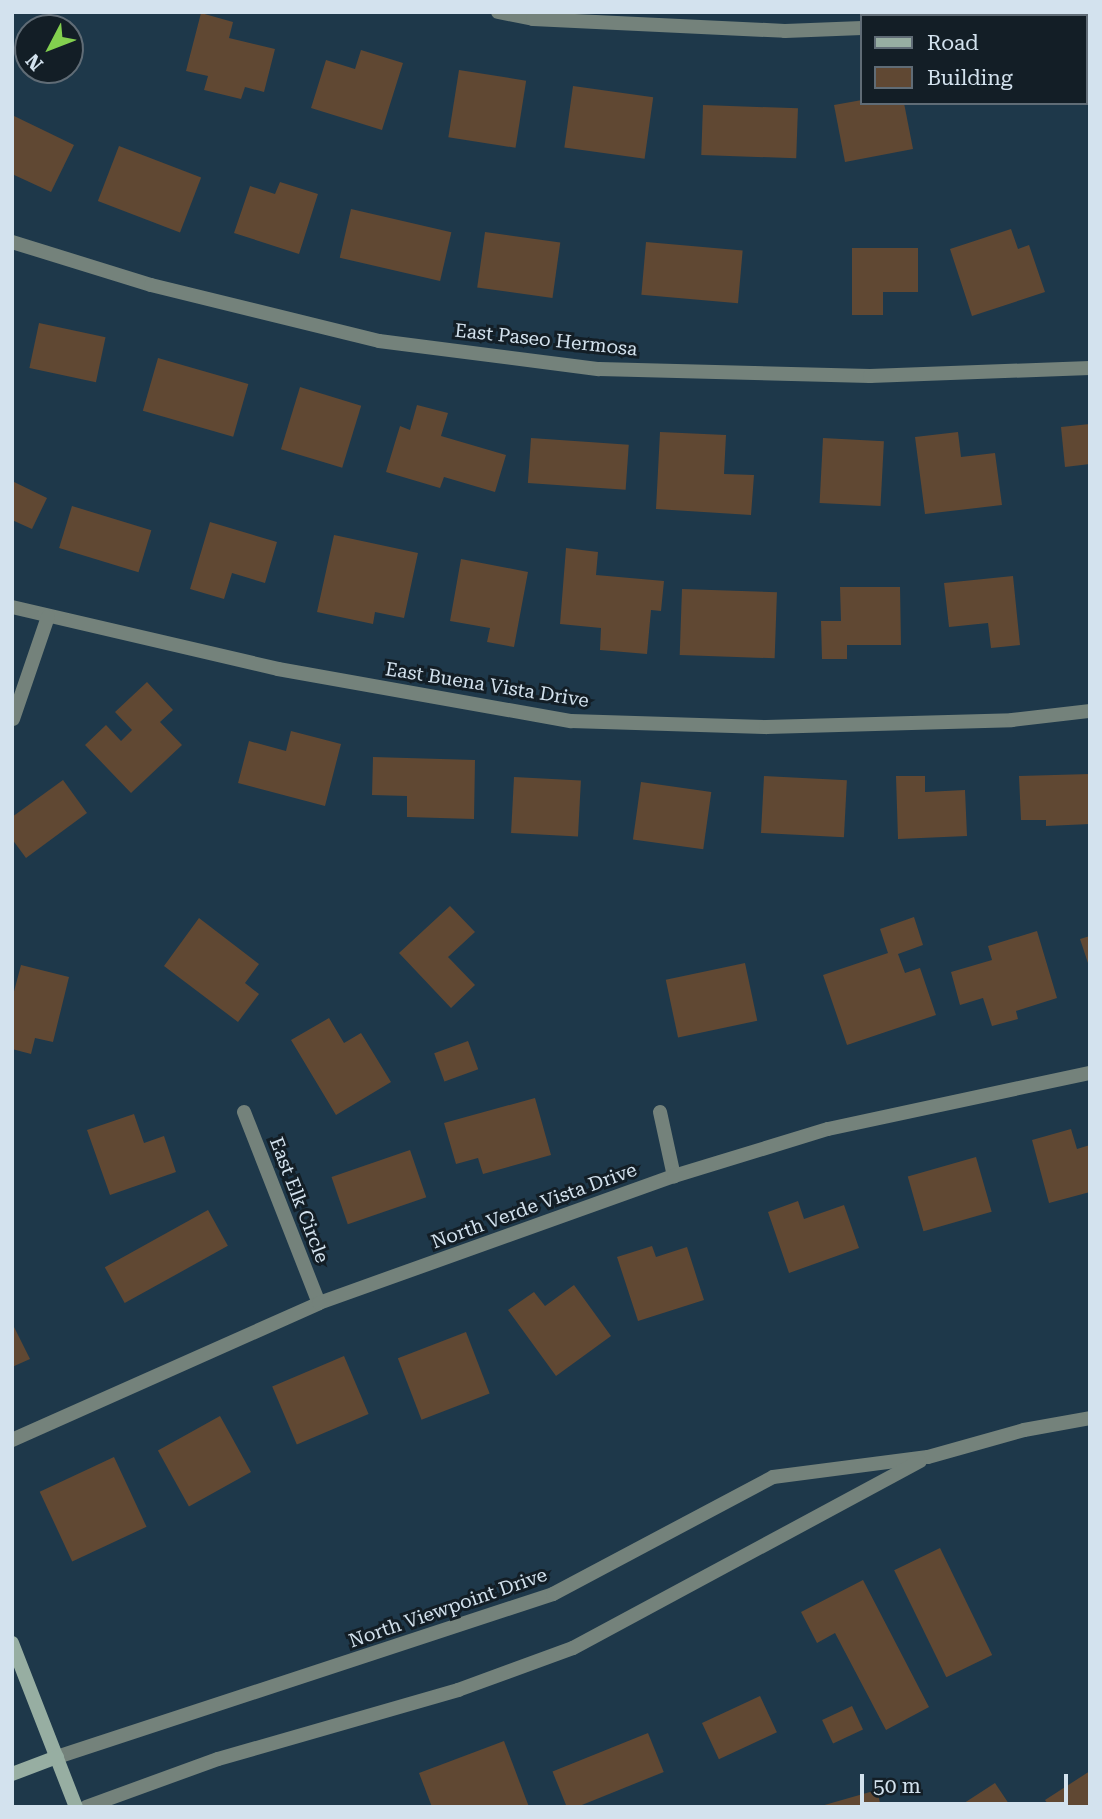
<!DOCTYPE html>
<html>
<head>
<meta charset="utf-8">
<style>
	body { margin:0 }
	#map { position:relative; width:1102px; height:1819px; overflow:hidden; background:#1e384a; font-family:"Roboto Serif",serif }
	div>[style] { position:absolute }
	.building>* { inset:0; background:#604833; transform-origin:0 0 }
	.minor>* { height:14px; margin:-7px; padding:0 7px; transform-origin:7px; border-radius:7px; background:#74827b }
	.tertiary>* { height:14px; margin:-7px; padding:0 7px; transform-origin:7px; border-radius:7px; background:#74827b }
	.secondary>* { height:14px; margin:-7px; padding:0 7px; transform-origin:7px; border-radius:7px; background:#97aea2 }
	span { translate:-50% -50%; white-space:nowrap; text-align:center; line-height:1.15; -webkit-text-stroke:6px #131e26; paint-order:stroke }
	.street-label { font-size:19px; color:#d3e2ee }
	.frame { position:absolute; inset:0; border:14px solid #d3e2ee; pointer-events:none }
	.legend { position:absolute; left:860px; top:14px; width:228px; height:91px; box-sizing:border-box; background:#131e26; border:2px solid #606c76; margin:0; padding:9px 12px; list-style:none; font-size:21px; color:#d3e2ee }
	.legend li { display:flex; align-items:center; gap:14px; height:35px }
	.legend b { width:35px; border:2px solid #606c76 }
	.north { position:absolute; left:14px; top:14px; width:70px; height:70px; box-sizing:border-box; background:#131e26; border:2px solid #606c76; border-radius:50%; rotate:228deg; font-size:19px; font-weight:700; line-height:28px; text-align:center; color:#d3e2ee }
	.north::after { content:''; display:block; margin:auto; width:24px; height:32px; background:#83d04f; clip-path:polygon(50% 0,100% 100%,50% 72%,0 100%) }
	.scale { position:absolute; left:860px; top:1774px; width:208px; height:32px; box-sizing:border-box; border:4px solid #d3e2ee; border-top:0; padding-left:9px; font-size:21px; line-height:24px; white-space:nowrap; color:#d3e2ee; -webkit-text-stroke:5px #131e26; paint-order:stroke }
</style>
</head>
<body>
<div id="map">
	<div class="building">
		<div style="clip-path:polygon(201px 13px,233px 22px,229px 38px,275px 49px,264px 92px,245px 87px,241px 99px,204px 90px,208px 76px,186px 71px)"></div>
		<div style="clip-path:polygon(361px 50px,403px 63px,382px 130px,311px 108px,326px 60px,355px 69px)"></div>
		<div style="left:459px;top:70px;width:68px;height:68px;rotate:9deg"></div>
		<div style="left:573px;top:86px;width:81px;height:62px;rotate:8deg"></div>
		<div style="clip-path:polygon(862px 100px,904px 103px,913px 149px,845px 162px,834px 105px)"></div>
		<div style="left:703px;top:105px;width:95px;height:50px;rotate:2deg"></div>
		<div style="clip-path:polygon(12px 115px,74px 145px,51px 192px,12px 174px)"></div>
		<div style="left:119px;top:146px;width:88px;height:59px;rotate:21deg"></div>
		<div style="clip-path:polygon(280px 182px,318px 194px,299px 254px,234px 233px,250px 186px,275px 194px)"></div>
		<div style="left:351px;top:209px;width:103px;height:50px;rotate:13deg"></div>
		<div style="clip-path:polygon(1011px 229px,1018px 249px,1029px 245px,1045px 292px,972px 316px,950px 249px)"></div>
		<div style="left:485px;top:232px;width:76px;height:56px;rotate:8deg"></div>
		<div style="left:646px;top:242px;width:97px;height:53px;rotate:5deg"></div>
		<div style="clip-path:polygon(852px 248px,918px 248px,918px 292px,883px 292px,883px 315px,852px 315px)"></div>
		<div style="left:39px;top:323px;width:68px;height:46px;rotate:12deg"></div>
		<div style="left:158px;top:358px;width:94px;height:55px;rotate:16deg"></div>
		<div style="left:300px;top:387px;width:64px;height:65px;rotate:17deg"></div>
		<div style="clip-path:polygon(417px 405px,448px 413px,441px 436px,506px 455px,495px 492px,444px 477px,440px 488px,386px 472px,400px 426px,410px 430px)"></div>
		<div style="clip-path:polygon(1090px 424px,1090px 464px,1065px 467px,1061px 427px)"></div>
		<div style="clip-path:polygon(660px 432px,726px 435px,724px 474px,754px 475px,751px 515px,656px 509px)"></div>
		<div style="clip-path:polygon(958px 432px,961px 457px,995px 453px,1002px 505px,925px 514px,915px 437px)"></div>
		<div style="left:531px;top:438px;width:98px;height:45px;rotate:4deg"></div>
		<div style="left:823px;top:438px;width:61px;height:65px;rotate:3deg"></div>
		<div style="clip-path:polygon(12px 481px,47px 498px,32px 529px,12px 520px)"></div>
		<div style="left:72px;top:506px;width:83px;height:44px;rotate:17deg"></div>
		<div style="clip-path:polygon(210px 522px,277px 542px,265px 583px,232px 573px,224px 599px,190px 589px)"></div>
		<div style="clip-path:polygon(334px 535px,418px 553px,404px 618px,375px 612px,373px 624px,317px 612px)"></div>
		<div style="clip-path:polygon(566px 548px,598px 552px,596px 575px,664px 581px,661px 611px,651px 610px,647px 654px,600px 650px,601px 628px,560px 624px)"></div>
		<div style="clip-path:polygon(461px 559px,528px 572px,514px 647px,487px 642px,490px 628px,450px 621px)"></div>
		<div style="clip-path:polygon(1013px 576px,1020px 645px,991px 648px,988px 623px,949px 627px,944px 583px)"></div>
		<div style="clip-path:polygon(840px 587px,900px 587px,901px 645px,847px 645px,847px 659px,822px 659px,821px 621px,841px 621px)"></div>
		<div style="left:682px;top:589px;width:95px;height:66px;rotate:2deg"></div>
		<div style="clip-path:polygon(147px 682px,173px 710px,160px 722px,182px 745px,131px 793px,85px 745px,106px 725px,121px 741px,132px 730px,115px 712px)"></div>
		<div style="clip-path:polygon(291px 731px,341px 744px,325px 806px,238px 783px,249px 741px,286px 751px)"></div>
		<div style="clip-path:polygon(373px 757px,475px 760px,474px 819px,407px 817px,407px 796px,372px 795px)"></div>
		<div style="clip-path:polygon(1090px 774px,1090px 824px,1046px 826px,1046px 820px,1021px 820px,1019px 776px)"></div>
		<div style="left:764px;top:776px;width:83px;height:57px;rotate:3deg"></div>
		<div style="clip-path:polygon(896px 776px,925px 776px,925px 792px,965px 790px,967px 836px,898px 839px)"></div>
		<div style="left:514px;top:777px;width:67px;height:56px;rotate:3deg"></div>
		<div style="clip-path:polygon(63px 780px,87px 813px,26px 858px,12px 839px,12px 817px)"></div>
		<div style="left:641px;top:782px;width:71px;height:58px;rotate:8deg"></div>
		<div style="clip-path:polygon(450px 906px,475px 932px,448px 957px,475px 985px,451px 1008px,399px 953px)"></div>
		<div style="clip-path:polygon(914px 917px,923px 945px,898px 954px,905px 973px,920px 968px,936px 1015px,847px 1045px,823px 975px,888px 953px,880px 929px)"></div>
		<div style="clip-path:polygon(199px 918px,259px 964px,245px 983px,259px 994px,238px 1022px,164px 966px)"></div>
		<div style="clip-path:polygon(1037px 931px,1057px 998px,1016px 1011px,1018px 1019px,992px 1026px,983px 998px,960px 1005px,951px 972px,992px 960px,988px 946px)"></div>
		<div style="clip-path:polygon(1090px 936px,1090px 966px,1089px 966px,1080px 939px)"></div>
		<div style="left:745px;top:963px;width:59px;height:81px;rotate:78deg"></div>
		<div style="clip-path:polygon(21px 965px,69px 977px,53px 1042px,35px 1038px,31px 1054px,12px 1049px,12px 999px)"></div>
		<div style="clip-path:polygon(329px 1018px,344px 1043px,361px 1033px,391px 1082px,336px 1115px,291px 1040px)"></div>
		<div style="left:468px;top:1041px;width:30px;height:36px;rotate:70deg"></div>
		<div style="clip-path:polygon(535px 1098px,551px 1155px,483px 1174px,478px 1158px,456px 1164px,444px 1123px)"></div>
		<div style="clip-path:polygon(134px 1114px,144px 1143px,164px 1136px,176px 1172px,110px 1195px,87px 1130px)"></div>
		<div style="clip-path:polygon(1071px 1129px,1077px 1149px,1090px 1145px,1090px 1192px,1049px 1203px,1032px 1140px)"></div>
		<div style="left:410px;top:1150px;width:50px;height:83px;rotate:71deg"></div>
		<div style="left:976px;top:1157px;width:57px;height:71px;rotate:74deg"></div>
		<div style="clip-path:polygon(798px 1201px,804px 1219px,844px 1205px,859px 1248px,789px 1273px,768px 1212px)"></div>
		<div style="left:208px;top:1210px;width:41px;height:118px;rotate:61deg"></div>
		<div style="clip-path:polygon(652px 1246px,656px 1257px,687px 1247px,704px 1300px,638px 1321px,617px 1257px)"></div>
		<div style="clip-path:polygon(574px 1285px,611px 1336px,556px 1376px,508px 1310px,534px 1292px,545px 1306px)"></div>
		<div style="clip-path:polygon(12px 1323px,30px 1359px,12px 1367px)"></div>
		<div style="left:466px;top:1332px;width:66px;height:73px;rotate:69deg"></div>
		<div style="left:344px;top:1356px;width:63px;height:78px;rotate:67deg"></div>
		<div style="left:220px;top:1416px;width:64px;height:71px;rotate:61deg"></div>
		<div style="left:114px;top:1457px;width:77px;height:82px;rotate:65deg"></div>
		<div style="left:940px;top:1548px;width:119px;height:51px;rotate:64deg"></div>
		<div style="clip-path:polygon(863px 1580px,929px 1707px,886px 1730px,835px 1633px,817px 1643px,801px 1612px)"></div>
		<div style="left:760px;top:1696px;width:40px;height:64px;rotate:65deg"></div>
		<div style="left:852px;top:1706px;width:26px;height:33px;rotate:65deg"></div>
		<div style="left:648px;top:1733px;width:42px;height:103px;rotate:68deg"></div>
		<div style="clip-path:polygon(504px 1741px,529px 1807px,432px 1807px,419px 1773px)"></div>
		<div style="clip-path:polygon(1090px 1771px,1090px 1807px,1050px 1807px,1045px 1800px)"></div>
		<div style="clip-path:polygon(995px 1783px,1011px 1807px,958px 1807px)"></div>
		<div style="clip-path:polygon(877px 1790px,881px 1807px,821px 1807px,821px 1806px)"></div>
	</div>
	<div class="minor">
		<div style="left:498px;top:12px;width:36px;rotate:11deg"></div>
		<div style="left:533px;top:19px;width:252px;rotate:2.7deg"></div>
		<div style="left:785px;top:31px;width:77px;rotate:-2.2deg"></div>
		<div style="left:1066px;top:16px;width:18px;rotate:-13deg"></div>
		<div style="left:12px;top:242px;width:145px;rotate:17.2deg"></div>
		<div style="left:151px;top:285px;width:235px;rotate:13.8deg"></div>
		<div style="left:379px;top:341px;width:222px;rotate:7.3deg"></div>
		<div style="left:599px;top:369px;width:271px;rotate:1.5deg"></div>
		<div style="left:870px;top:376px;width:220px;rotate:-2.1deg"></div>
		<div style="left:12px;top:607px;width:273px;rotate:13.1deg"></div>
		<div style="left:278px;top:669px;width:298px;rotate:10.1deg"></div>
		<div style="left:571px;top:721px;width:195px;rotate:1.8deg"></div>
		<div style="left:766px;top:727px;width:246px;rotate:-1.6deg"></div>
		<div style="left:1012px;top:720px;width:79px;rotate:-6.6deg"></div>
		<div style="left:13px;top:719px;width:108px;rotate:-71.1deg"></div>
		<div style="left:244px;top:1112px;width:205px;rotate:68.6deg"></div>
		<div style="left:660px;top:1112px;width:66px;rotate:77.7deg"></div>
		<div style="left:12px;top:1440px;width:336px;rotate:-24deg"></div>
		<div style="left:319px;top:1303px;width:377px;rotate:-19.7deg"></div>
		<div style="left:674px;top:1176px;width:161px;rotate:-17deg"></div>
		<div style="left:828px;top:1129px;width:268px;rotate:-12.1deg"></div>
	</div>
	<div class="tertiary">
		<div style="left:57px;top:1757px;width:522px;rotate:-18.19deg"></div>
		<div style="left:553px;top:1594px;width:249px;rotate:-28deg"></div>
		<div style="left:773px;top:1477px;width:156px;rotate:-7.4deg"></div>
		<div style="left:928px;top:1457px;width:100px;rotate:-15.7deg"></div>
		<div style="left:1024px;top:1430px;width:67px;rotate:-10.3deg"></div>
		<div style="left:86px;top:1807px;width:140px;rotate:-20deg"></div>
		<div style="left:218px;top:1759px;width:250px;rotate:-16deg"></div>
		<div style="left:458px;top:1690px;width:122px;rotate:-20.1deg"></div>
		<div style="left:573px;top:1648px;width:394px;rotate:-28.3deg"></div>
	</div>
	<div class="secondary">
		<div style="left:12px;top:1643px;width:176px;rotate:68.7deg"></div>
		<div style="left:12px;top:1774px;width:48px;rotate:-20.7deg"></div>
	</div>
	<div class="street-label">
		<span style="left:546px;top:340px;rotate:6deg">East Paseo Hermosa</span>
		<span style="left:487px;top:685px;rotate:9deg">East Buena Vista Drive</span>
		<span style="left:299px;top:1200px;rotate:69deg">East Elk Circle</span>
		<span style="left:534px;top:1206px;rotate:-20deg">North Verde Vista Drive</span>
		<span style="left:448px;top:1608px;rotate:-19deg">North Viewpoint Drive</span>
	</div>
	<div class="frame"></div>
	<ul class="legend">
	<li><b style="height:9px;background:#97aea2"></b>Road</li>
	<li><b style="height:19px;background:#604833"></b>Building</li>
	</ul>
	<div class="north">N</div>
	<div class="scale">50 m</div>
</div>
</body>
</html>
